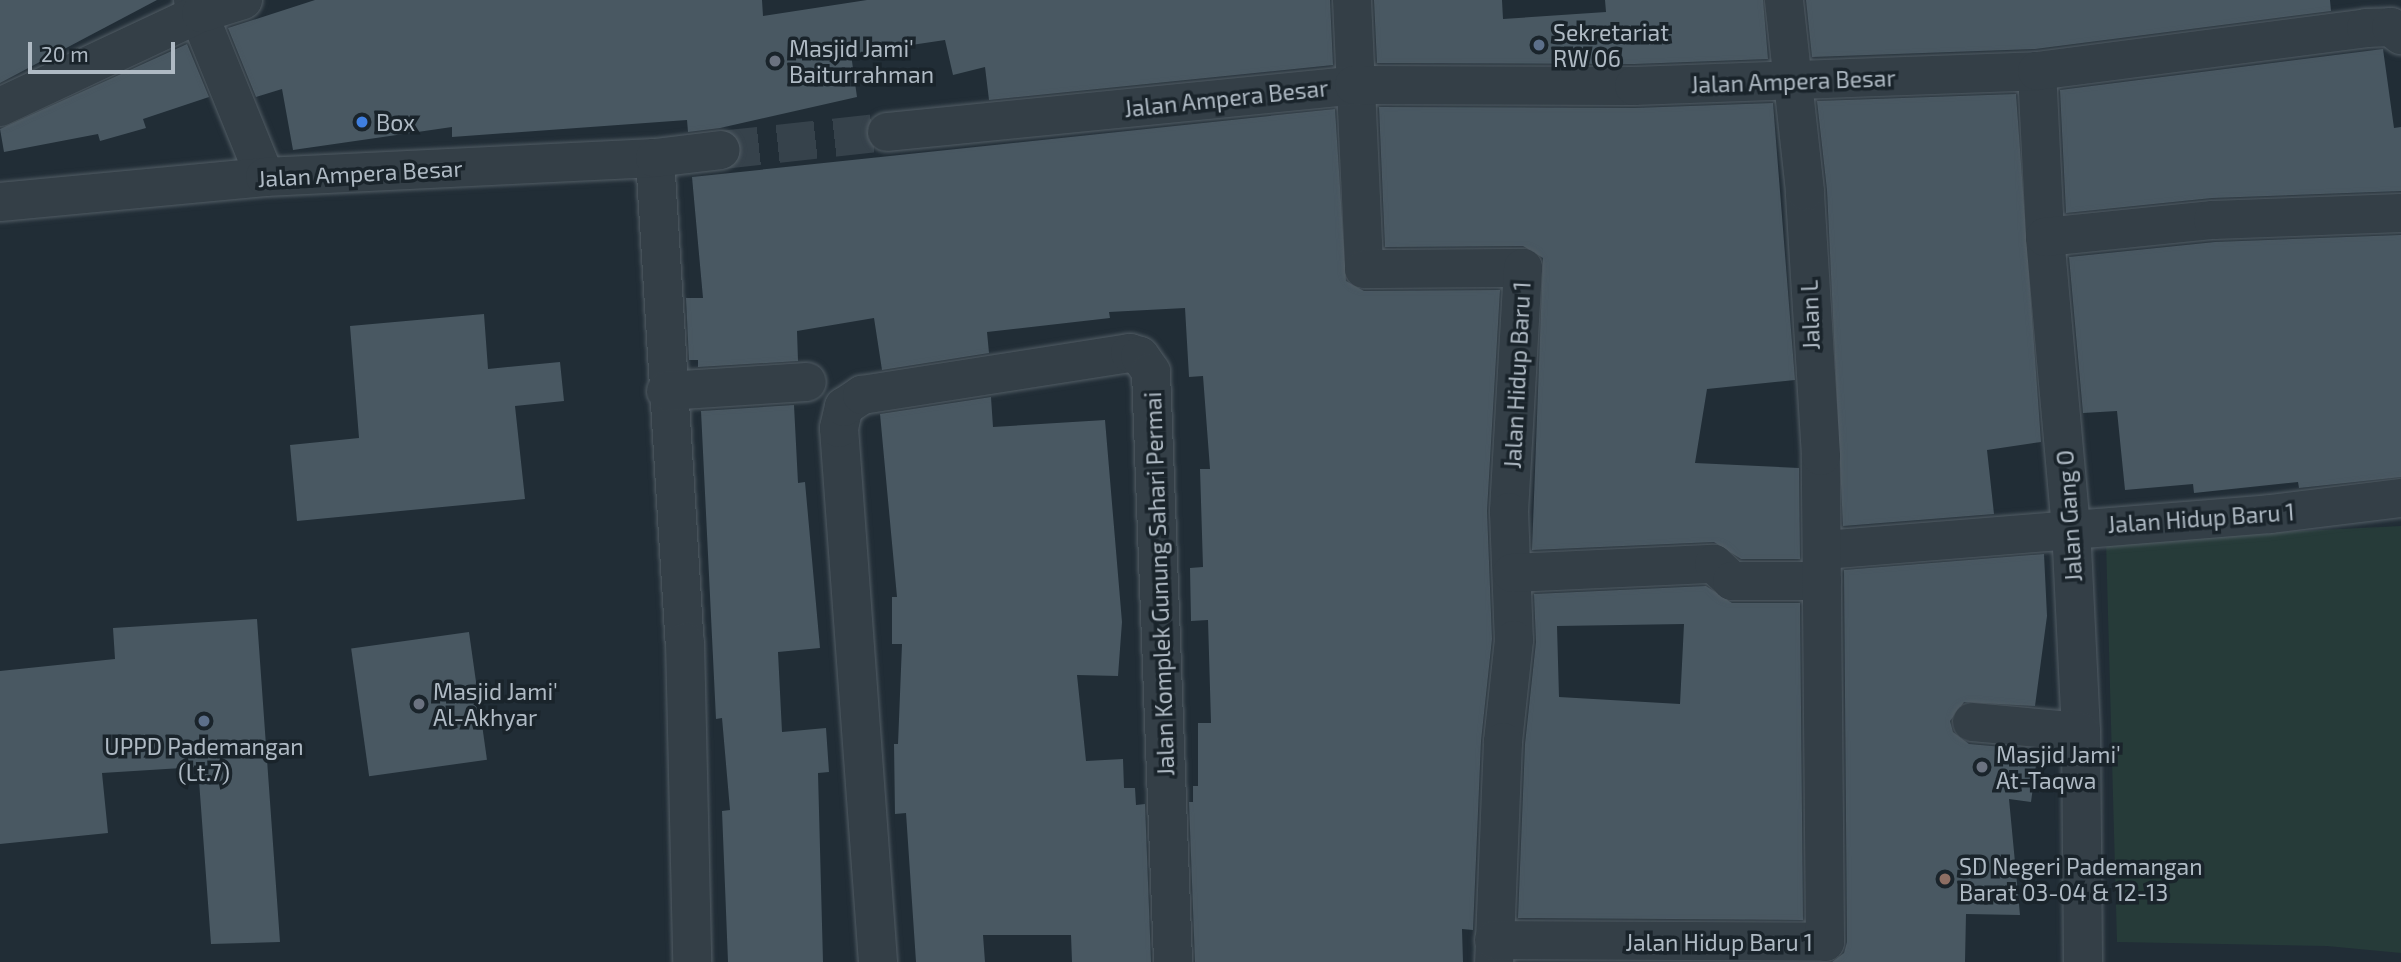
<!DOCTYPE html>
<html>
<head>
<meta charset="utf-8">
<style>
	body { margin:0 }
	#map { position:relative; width:2401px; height:962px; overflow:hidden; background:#212d36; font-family:"Exo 2",sans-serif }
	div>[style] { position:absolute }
	.green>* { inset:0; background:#263b39 }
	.building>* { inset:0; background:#495862; transform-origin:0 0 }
	.minor-tunnel>* { height:38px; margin-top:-19px; transform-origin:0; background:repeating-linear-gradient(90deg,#36424b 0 38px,transparent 0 57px) }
	.roads { filter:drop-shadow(0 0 2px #525d65) drop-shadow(0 0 2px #525d65) }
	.minor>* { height:38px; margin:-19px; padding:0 19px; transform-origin:19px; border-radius:19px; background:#343f47 }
	.dots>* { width:19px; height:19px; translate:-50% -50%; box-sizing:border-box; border:4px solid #1a242b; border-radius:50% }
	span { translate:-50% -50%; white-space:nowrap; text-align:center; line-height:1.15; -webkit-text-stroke:7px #1a242b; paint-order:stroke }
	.poi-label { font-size:23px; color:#afbac4 }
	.left { translate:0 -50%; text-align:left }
	.street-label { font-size:23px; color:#afbac4 }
	.scale { position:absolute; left:28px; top:42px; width:147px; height:32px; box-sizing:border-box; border:4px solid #afbac4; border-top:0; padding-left:9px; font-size:21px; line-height:24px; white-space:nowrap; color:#afbac4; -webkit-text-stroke:5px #1a242b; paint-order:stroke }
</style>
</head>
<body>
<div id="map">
	<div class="green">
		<div style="clip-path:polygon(2401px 526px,2401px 953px,2327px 946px,2117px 942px,2106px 541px)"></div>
	</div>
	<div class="building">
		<div style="clip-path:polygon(0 0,157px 0,0 83px)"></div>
		<div style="clip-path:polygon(315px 0,762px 0,763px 16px,867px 0,1330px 0,1333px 65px,989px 100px,985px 67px,953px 75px,945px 40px,851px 54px,857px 97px,720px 128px,688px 132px,687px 120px,452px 137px,452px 127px,293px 150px,282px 89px,256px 97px,228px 28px)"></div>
		<div style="clip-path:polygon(1374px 0,1502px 0,1503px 19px,1606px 12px,1605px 0,1763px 0,1768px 59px,1634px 64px,1377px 63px)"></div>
		<div style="clip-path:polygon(1806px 0,2330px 0,2331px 11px,2035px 49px,1812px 57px)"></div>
		<div style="clip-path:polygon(187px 44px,209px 97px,143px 119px,146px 128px,100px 141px,98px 134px,4px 152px,0 129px)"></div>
		<div style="clip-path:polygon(2383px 49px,2394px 128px,2401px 127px,2401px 191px,2212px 198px,2066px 213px,2060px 90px)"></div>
		<div style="clip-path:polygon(2016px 94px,2041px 442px,1987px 450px,1994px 514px,1843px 526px,1827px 190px,1817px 101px)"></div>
		<div style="clip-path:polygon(1773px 103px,1795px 380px,1707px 389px,1695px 463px,1799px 468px,1800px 559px,1741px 559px,1714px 542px,1532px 550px,1543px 258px,1523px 246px,1385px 247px,1379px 107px,1635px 108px)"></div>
		<div style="clip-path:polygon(1335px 109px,1346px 281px,1364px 291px,1500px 290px,1487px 511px,1492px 639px,1481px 741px,1473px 930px,1462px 929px,1463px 962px,1195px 962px,1189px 802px,1193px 802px,1193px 786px,1198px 786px,1198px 723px,1211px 723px,1208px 620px,1191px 621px,1190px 568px,1203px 567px,1200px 469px,1210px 469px,1203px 376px,1189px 377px,1185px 308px,1109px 312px,1110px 318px,987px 332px,989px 353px,882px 370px,874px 318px,797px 331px,798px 361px,698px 367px,698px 360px,689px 360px,686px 298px,703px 298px,692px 177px)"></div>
		<div style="clip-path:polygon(2401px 235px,2401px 477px,2299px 488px,2298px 482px,2194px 493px,2193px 484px,2125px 490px,2117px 411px,2083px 413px,2069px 257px,2215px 242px)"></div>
		<div style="clip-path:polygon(484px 314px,488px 369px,560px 362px,564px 401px,515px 406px,525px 499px,297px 521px,290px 445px,359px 438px,350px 326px)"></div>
		<div style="clip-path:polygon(991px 397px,993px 427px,1105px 420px,1122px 622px,1118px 676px,1077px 675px,1086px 761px,1123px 759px,1124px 788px,1135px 788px,1136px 805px,1145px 804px,1151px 962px,1072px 962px,1071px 935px,983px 935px,985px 962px,916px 962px,906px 813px,895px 814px,894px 744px,898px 744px,902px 644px,892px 644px,892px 597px,897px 597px,880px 414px)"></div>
		<div style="clip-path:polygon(794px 405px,798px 483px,805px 482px,820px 648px,778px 652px,782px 732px,826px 728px,829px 772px,818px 773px,823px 962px,728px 962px,722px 811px,730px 810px,722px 718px,716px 719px,701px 411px)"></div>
		<div style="clip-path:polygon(2044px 554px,2047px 616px,2035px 706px,1964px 702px,1950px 721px,1953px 732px,1969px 744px,2038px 750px,2031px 802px,2009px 799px,2020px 915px,1966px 914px,1965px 962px,1832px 962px,1844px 953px,1847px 942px,1844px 570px)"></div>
		<div style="clip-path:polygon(evenodd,1706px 586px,1732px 603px,1800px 603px,1803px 920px,1518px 918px,1525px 744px,1536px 642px,1534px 594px,1706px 586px,1684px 624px,1680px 704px,1559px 697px,1557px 626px,1684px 624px)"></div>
		<div style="clip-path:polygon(257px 619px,280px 942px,211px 944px,198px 767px,102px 773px,108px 833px,0 844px,0 671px,115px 659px,113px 628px)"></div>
		<div style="left:469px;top:632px;width:129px;height:119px;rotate:82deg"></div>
	</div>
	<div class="minor-tunnel">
		<div style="left:721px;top:150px;width:167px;rotate:-6.2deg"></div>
	</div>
	<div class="roads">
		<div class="minor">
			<div style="left:193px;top:0;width:191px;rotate:67.9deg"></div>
			<div style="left:1352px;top:0;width:269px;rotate:87.4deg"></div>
			<div style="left:1364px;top:269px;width:159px;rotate:-0.4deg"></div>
			<div style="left:1523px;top:268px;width:244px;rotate:93.3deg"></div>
			<div style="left:1509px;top:512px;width:128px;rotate:87.8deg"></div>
			<div style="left:1514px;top:640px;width:103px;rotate:96.2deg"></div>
			<div style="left:1503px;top:742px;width:220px;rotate:92.3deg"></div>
			<div style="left:2037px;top:71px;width:166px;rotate:87.2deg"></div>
			<div style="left:2045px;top:237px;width:291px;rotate:84.9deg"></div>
			<div style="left:2071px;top:527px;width:205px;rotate:87.2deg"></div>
			<div style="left:2081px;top:732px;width:230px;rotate:89.5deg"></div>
			<div style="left:0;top:107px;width:222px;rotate:-25.1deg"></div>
			<div style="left:201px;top:13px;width:44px;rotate:-17.2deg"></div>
			<div style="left:887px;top:132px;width:469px;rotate:-5.7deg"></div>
			<div style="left:1354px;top:85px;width:280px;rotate:0.2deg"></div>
			<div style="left:1634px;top:86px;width:403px;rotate:-2.1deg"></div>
			<div style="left:2037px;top:71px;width:332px;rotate:-7.4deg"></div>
			<div style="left:2366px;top:28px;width:25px;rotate:-2deg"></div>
			<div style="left:2391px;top:27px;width:13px;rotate:39deg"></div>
			<div style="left:655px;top:158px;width:485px;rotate:86.5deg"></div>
			<div style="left:685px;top:642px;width:320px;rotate:88.7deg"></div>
			<div style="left:0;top:202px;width:266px;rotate:-5.4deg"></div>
			<div style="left:265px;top:177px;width:390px;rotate:-2.8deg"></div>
			<div style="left:655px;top:158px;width:66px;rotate:-6.9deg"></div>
			<div style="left:2045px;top:237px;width:169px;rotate:-5.8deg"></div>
			<div style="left:2213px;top:220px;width:188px;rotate:-2.1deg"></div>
			<div style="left:666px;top:391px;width:141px;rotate:-3.7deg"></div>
			<div style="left:1824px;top:550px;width:447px;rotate:-4.6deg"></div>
			<div style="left:2270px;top:514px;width:132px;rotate:-7deg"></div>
			<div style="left:1512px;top:573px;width:202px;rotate:-2.6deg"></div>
			<div style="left:1714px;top:564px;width:25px;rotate:43deg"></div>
			<div style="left:1732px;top:581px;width:90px"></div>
			<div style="left:1972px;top:722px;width:109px;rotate:5.2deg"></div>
			<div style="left:1494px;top:940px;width:331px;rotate:0.3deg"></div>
			<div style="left:1825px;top:942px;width:486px;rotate:-90.5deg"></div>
			<div style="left:1821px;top:456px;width:265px;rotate:-93.5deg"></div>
			<div style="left:1805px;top:191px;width:192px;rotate:-96.3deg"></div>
			<div style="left:878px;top:962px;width:535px;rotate:-94.18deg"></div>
			<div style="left:839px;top:428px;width:22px;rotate:-77deg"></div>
			<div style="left:844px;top:407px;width:22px;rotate:-34deg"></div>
			<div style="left:862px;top:395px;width:271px;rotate:-8.9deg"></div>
			<div style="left:1130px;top:353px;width:10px;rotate:17deg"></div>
			<div style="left:1140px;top:356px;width:19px;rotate:55deg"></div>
			<div style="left:1151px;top:372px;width:590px;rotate:87.86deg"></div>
		</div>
	</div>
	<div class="dots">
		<div style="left:1539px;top:45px;background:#5c6f8a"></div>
		<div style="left:775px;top:61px;background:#6b7280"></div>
		<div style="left:362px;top:122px;background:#3f7fe0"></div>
		<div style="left:419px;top:704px;background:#6b7280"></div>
		<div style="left:204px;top:721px;background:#5c6f8a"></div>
		<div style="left:1982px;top:767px;background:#6b7280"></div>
		<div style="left:1945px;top:879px;background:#8d6e63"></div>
	</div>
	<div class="poi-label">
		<span class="left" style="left:1553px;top:45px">Sekretariat<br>RW 06</span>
		<span class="left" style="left:789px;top:61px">Masjid Jami'<br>Baiturrahman</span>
		<span class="left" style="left:376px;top:122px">Box</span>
		<span class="left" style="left:433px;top:704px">Masjid Jami'<br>Al-Akhyar</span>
		<span style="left:204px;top:759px">UPPD Pademangan<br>(Lt.7)</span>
		<span class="left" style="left:1996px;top:767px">Masjid Jami'<br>At-Taqwa</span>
		<span class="left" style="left:1959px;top:879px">SD Negeri Pademangan<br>Barat 03-04 &amp; 12-13</span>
	</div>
	<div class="street-label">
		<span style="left:1793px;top:81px;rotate:-2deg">Jalan Ampera Besar</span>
		<span style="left:1226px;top:98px;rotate:-6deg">Jalan Ampera Besar</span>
		<span style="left:360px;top:173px;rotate:-3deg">Jalan Ampera Besar</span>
		<span style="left:1810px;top:315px;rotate:-92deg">Jalan L</span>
		<span style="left:1517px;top:375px;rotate:-87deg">Jalan Hidup Baru 1</span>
		<span style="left:2069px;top:516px;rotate:-94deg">Jalan Gang O</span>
		<span style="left:2201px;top:518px;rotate:-4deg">Jalan Hidup Baru 1</span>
		<span style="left:1159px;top:584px;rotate:-92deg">Jalan Komplek Gunung Sahari Permai</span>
		<span style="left:1719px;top:942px">Jalan Hidup Baru 1</span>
	</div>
	<div class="scale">20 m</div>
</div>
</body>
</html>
